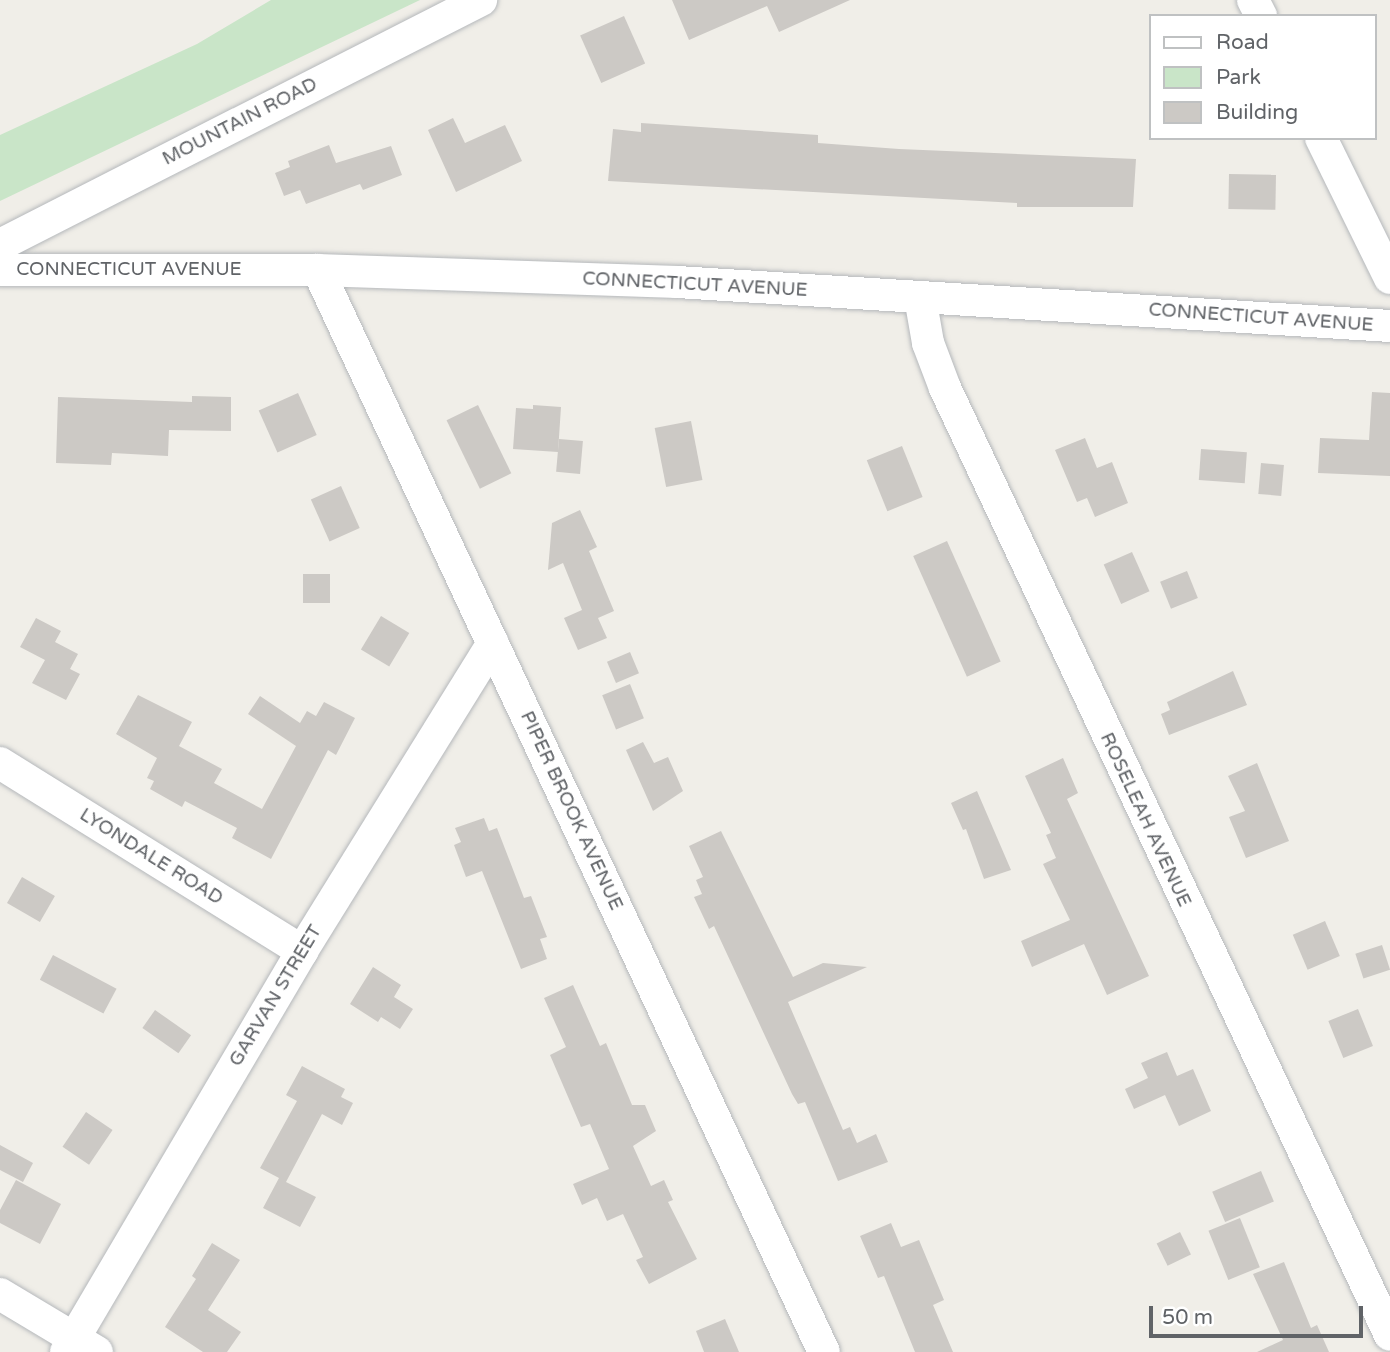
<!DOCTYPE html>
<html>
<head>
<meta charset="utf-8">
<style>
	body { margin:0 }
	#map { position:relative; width:1390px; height:1352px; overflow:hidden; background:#f0eee8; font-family:"Varela Round",sans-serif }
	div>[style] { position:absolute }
	.green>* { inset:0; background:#c9e5c8 }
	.building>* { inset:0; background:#ccc9c5; transform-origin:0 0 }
	.roads { filter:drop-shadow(0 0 2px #b5b8bb) drop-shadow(0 0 2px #b5b8bb) }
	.street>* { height:32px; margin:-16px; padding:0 16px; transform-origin:16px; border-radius:16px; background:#fff }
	span { translate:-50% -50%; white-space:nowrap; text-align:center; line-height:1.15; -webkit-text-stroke:7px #fff; paint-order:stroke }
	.street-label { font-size:19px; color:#606367 }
	.legend { position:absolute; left:1149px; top:14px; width:228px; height:126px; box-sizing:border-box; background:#fff; border:2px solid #bfc1c2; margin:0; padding:9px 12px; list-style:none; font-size:21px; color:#606367 }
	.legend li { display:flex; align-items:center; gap:14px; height:35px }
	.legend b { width:35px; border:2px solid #bfc1c2 }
	.scale { position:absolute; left:1149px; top:1306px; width:214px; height:32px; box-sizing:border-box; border:4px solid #606367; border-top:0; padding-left:9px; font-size:21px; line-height:24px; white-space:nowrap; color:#606367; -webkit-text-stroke:5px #fff; paint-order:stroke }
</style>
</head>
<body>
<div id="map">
	<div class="green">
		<div style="clip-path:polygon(271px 0,420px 0,0 201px,0 135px,197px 44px)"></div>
	</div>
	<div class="building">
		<div style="clip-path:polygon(672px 0,850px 0,779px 32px,767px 6px,689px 40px)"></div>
		<div style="left:624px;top:16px;width:52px;height:48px;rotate:66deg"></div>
		<div style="clip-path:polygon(453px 118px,465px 143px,505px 125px,522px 161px,456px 192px,428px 130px)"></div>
		<div style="clip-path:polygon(641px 123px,818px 135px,818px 143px,899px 149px,1136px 159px,1133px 207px,1017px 207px,1017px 203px,608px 181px,613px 129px,641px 132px)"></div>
		<div style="clip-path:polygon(329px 145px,336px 163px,391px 146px,402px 175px,363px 190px,360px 184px,306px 204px,300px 190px,284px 196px,275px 173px,290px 167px,288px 161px)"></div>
		<div style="left:1229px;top:174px;width:47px;height:35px;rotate:1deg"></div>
		<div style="clip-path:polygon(1372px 392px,1390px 393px,1390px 476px,1318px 473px,1320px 438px,1369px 440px)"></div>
		<div style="left:298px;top:393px;width:46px;height:43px;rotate:66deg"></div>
		<div style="clip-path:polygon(192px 396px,231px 397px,231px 431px,169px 430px,168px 456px,112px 453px,111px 465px,56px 463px,58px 397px,192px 402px)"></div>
		<div style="left:478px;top:405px;width:76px;height:35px;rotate:64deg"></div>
		<div style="clip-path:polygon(533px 405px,561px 407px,558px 452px,513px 449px,516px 408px,533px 409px)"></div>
		<div style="left:691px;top:421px;width:60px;height:37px;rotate:79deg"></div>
		<div style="clip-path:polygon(1085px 438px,1097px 468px,1112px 462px,1128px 503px,1095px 517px,1087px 498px,1077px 502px,1055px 450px)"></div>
		<div style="left:559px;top:439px;width:24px;height:33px;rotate:5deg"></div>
		<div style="left:902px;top:446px;width:55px;height:38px;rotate:68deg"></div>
		<div style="left:1201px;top:449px;width:46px;height:31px;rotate:4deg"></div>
		<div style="left:1261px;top:463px;width:23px;height:31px;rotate:5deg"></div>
		<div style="left:341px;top:486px;width:46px;height:33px;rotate:66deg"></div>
		<div style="clip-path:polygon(580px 510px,597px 547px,589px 551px,614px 611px,598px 618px,607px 638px,578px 650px,564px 618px,582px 610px,563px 563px,548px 570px,552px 523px)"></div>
		<div style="left:947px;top:541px;width:132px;height:37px;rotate:66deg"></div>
		<div style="left:1132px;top:552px;width:43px;height:31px;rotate:66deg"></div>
		<div style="left:1187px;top:571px;width:29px;height:29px;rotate:68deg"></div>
		<div style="left:303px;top:574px;width:27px;height:29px"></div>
		<div style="left:381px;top:616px;width:33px;height:39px;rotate:31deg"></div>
		<div style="clip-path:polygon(36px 618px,61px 631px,55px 642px,78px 654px,70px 669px,80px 674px,66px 700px,32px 683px,45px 660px,20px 647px)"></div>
		<div style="left:630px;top:652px;width:23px;height:25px;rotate:67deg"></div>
		<div style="clip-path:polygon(1233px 671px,1247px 705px,1169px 735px,1161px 714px,1170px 710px,1167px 702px)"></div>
		<div style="left:630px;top:684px;width:37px;height:30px;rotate:68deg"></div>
		<div style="clip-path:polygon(138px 695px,192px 722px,179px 746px,222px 769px,214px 783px,262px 809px,296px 746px,248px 714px,260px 696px,300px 723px,307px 711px,316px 716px,324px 702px,355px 718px,336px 755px,328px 750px,271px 859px,232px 838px,237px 828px,185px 801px,182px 807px,150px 789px,154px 781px,147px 778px,157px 758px,116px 734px)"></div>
		<div style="clip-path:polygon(643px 742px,654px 763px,668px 757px,683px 791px,653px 811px,626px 750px)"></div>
		<div style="clip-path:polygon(1063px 758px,1078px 793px,1067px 799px,1149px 976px,1107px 995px,1084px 944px,1032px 967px,1021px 941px,1070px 920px,1043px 864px,1056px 858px,1046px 835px,1051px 833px,1025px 776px)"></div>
		<div style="clip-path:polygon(1257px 763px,1289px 841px,1246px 858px,1229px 817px,1245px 811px,1228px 776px)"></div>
		<div style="clip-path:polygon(977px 791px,1011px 870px,984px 879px,966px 829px,963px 830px,951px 803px)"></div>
		<div style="clip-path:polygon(484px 818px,489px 831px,497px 828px,524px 898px,531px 896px,547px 937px,540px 939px,547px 959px,521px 969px,482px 871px,466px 877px,454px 845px,461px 842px,455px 828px)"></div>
		<div style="clip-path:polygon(721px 831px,793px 977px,823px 963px,867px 967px,788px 1002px,843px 1130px,850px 1127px,857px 1143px,876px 1134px,888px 1162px,838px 1181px,805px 1102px,798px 1104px,792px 1094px,714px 926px,709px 929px,694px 897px,702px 894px,696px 880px,703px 877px,689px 846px)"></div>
		<div style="left:22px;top:877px;width:38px;height:30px;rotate:30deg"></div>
		<div style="left:1325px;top:921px;width:38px;height:35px;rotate:67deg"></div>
		<div style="left:1382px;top:945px;width:26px;height:28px;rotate:72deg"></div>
		<div style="left:53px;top:955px;width:72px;height:28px;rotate:28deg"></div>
		<div style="clip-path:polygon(373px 967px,401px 985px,394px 997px,413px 1009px,400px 1029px,381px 1017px,378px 1022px,350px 1004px)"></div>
		<div style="clip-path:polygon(573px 985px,600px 1046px,606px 1043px,632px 1105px,645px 1105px,656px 1131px,633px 1146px,651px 1186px,664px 1180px,673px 1200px,668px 1202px,697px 1259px,649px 1284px,636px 1260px,643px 1257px,623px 1214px,607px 1221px,597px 1198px,582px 1205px,573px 1184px,609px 1169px,590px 1124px,581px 1127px,550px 1055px,566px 1047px,544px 998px)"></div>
		<div style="left:1358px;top:1009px;width:40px;height:32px;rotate:68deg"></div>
		<div style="left:155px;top:1010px;width:44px;height:22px;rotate:35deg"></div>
		<div style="clip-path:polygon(1167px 1052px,1177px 1076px,1193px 1069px,1211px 1111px,1179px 1126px,1165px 1095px,1134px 1109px,1125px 1089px,1148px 1078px,1141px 1063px)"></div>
		<div style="clip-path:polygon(302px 1066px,345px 1089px,341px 1097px,353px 1103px,342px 1125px,322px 1114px,286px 1182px,316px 1197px,300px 1227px,263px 1208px,279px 1178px,260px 1168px,297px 1101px,286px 1095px)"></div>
		<div style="left:86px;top:1112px;width:32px;height:42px;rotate:34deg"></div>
		<div style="clip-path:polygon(0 1145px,33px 1163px,23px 1182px,0 1170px)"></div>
		<div style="left:1261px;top:1171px;width:33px;height:53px;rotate:67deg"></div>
		<div style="clip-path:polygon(16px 1180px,61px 1204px,40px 1244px,0 1223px,0 1210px)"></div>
		<div style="left:1240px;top:1218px;width:53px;height:34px;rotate:68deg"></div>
		<div style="clip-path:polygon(891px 1223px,901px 1247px,919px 1240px,944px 1300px,933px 1305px,953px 1352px,915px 1352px,884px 1276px,878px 1278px,860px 1236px)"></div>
		<div style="left:1180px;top:1232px;width:25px;height:26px;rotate:64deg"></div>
		<div style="clip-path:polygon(212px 1243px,240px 1260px,208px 1310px,241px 1332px,227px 1352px,203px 1352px,165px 1327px,196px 1279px,192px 1276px)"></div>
		<div style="clip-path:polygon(1284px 1262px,1311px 1328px,1317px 1325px,1329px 1352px,1257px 1352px,1283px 1340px,1253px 1274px)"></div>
		<div style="clip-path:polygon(725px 1319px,739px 1352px,704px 1352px,696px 1331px)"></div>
	</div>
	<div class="roads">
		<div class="street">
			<div style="left:1253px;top:0;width:18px;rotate:63deg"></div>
			<div style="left:1321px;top:138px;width:156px;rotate:63.8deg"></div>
			<div style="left:0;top:245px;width:540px;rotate:-26.99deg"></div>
			<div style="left:0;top:270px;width:318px"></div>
			<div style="left:318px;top:270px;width:359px;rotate:1.9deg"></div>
			<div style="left:677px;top:282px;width:714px;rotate:3.53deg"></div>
			<div style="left:318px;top:270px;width:1194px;rotate:64.94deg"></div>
			<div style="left:920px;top:297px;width:47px;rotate:80.1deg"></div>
			<div style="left:928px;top:343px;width:48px;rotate:69.3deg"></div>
			<div style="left:945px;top:388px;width:1046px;rotate:64.83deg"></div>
			<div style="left:0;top:763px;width:356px;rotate:31.9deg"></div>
			<div style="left:0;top:1294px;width:113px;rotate:30.9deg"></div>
			<div style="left:66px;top:1352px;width:465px;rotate:-59.5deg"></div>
			<div style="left:302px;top:951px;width:362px;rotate:-58.2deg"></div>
		</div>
	</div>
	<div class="street-label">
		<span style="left:240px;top:122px;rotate:-27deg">MOUNTAIN ROAD</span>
		<span style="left:129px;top:270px">CONNECTICUT AVENUE</span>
		<span style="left:695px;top:285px;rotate:3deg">CONNECTICUT AVENUE</span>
		<span style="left:1261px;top:318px;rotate:4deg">CONNECTICUT AVENUE</span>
		<span style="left:571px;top:811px;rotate:65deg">PIPER BROOK AVENUE</span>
		<span style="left:1145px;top:820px;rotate:65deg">ROSELEAH AVENUE</span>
		<span style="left:151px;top:857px;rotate:32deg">LYONDALE ROAD</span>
		<span style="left:276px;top:996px;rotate:-59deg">GARVAN STREET</span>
	</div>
	<ul class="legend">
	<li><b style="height:9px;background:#fff"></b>Road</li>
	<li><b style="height:19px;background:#c9e5c8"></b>Park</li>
	<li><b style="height:19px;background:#ccc9c5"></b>Building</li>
	</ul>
	<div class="scale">50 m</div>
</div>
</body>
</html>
